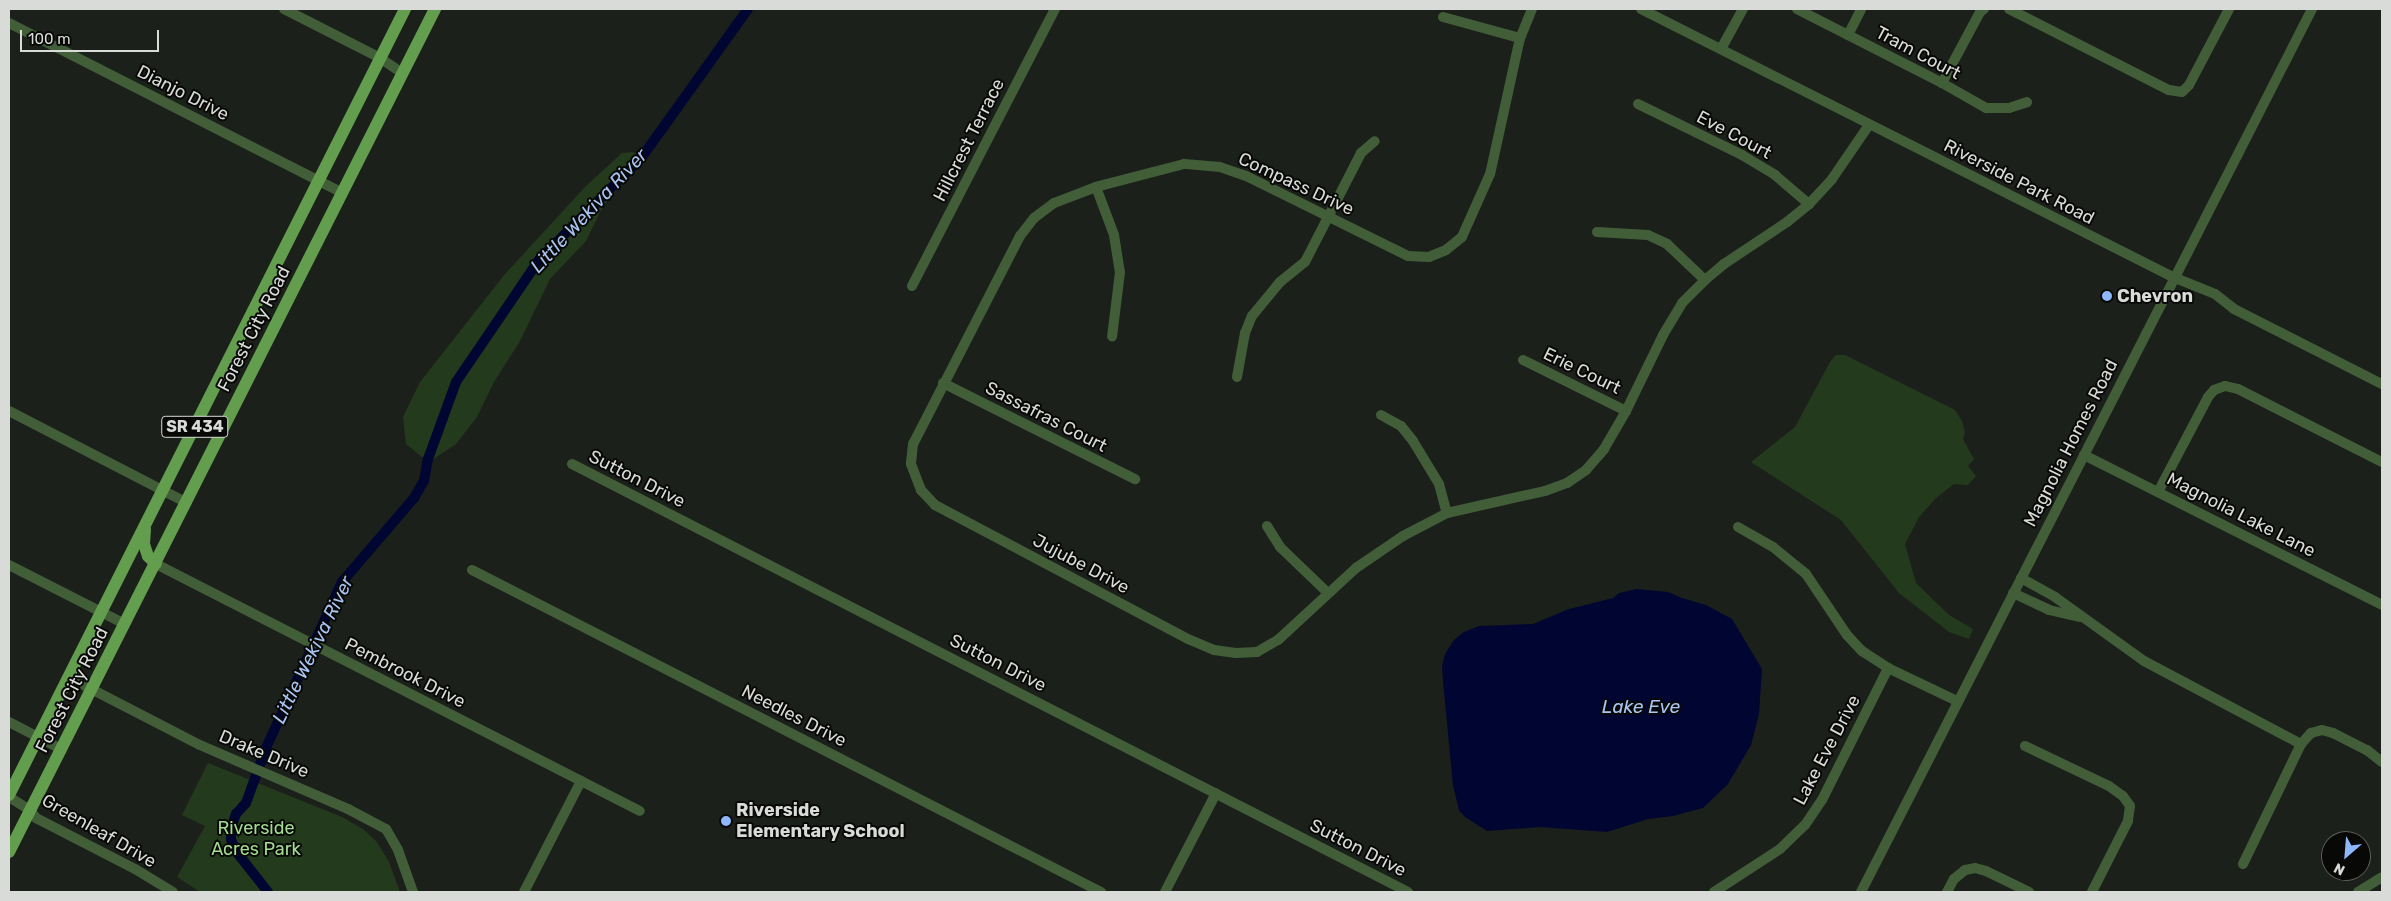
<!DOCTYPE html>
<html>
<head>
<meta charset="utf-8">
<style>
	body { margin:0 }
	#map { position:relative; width:2391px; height:901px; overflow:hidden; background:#1c201b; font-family:Rubik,sans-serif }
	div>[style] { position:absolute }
	.green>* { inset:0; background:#243a1c }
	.water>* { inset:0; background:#000531 }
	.canal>* { height:10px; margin:-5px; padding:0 5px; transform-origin:5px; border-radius:5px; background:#000531 }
	.minor>* { height:10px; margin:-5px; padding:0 5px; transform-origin:5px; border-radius:5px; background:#425e39 }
	.major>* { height:12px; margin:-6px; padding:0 6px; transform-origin:6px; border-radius:6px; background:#639d4e }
	.dots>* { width:14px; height:14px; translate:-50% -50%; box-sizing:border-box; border:2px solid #080907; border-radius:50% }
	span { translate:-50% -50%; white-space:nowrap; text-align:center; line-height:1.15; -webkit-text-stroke:4px #080907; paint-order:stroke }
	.shield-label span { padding:1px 4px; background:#080907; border:1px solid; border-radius:4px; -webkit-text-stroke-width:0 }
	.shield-label { font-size:16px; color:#d8dbd7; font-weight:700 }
	.street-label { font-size:18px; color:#d8dbd7 }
	.poi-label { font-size:18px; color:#d8dbd7; font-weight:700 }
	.left { translate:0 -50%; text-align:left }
	.park-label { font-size:18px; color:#a3dc8f }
	.water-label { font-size:19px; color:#a8c4f2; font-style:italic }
	.frame { position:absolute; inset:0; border:10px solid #d8dbd7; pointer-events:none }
	.north { position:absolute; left:2321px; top:831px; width:50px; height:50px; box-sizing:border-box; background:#080907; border:1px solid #5b5d5a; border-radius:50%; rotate:207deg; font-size:14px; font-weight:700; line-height:20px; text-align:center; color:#d8dbd7 }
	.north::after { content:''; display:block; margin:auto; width:18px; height:22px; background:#8eb8fd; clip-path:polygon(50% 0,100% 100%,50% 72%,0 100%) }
	.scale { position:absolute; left:20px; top:30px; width:139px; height:22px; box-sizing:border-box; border:2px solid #d8dbd7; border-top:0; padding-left:6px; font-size:15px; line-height:18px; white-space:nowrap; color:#d8dbd7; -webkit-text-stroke:4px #080907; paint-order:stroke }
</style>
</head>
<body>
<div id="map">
	<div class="green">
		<div style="clip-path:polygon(633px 152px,642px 157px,633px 171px,603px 206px,586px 241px,550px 279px,520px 341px,494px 382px,477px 417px,456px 444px,432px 460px,422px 457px,406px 444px,403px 417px,420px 382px,505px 274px,586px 186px,622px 153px)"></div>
		<div style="clip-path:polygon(1836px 355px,1845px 355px,1955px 410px,1962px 421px,1965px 432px,1963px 439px,1974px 459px,1968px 466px,1976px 476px,1968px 485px,1954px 484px,1936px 498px,1919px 517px,1905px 544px,1916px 583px,1949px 615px,1973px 629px,1969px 639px,1949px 632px,1899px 593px,1841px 520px,1751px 462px,1795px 427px,1830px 362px)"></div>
		<div style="clip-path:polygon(208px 763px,342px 817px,363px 829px,377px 842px,389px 862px,400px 892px,200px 892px,177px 877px,205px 826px,182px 815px)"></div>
	</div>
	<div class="water">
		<div style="clip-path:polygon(1636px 589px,1668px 592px,1682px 598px,1706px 605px,1732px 619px,1762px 669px,1759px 714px,1751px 745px,1728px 784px,1703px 808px,1673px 816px,1648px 819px,1607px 832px,1540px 827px,1487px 831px,1465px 817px,1459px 810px,1453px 785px,1443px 682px,1442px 666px,1445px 654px,1454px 640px,1464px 632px,1479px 626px,1533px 624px,1569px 609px,1613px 598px,1619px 593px)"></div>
	</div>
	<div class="canal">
		<div style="left:268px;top:892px;width:53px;rotate:-128.2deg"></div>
		<div style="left:235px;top:850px;width:12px;rotate:-110deg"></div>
		<div style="left:231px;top:839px;width:10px;rotate:-90deg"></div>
		<div style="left:231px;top:829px;width:16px;rotate:-72deg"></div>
		<div style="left:236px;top:814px;width:15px;rotate:-48deg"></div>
		<div style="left:246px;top:803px;width:59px;rotate:-70deg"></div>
		<div style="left:266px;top:748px;width:183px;rotate:-65.4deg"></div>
		<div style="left:342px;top:582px;width:111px;rotate:-49.4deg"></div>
		<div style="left:414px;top:498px;width:20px;rotate:-60deg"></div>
		<div style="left:424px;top:481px;width:22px;rotate:-80deg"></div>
		<div style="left:428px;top:459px;width:82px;rotate:-70deg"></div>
		<div style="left:456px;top:382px;width:148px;rotate:-55.8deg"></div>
		<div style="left:539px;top:260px;width:146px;rotate:-45deg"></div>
		<div style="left:642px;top:157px;width:182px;rotate:-54.4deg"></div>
	</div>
	<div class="minor">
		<div style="left:284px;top:9px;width:108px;rotate:27deg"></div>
		<div style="left:380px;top:58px;width:27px;rotate:34deg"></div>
		<div style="left:1532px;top:9px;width:31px;rotate:112deg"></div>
		<div style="left:1520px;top:38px;width:139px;rotate:102.4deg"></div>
		<div style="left:1490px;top:174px;width:69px;rotate:114deg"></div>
		<div style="left:1462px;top:237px;width:21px;rotate:141deg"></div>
		<div style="left:1446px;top:250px;width:18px;rotate:158deg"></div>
		<div style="left:1429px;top:257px;width:21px;rotate:-177deg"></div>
		<div style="left:1408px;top:256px;width:181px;rotate:-153.7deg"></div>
		<div style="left:1246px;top:176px;width:28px;rotate:-161deg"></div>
		<div style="left:1220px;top:167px;width:36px;rotate:-175deg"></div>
		<div style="left:1184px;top:164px;width:91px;rotate:165.4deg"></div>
		<div style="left:1096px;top:187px;width:45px;rotate:159.1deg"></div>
		<div style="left:1054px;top:203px;width:25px;rotate:143deg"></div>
		<div style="left:1034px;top:218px;width:23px;rotate:128deg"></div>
		<div style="left:1020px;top:236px;width:234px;rotate:117.2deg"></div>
		<div style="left:913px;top:444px;width:20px;rotate:96deg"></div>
		<div style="left:911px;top:464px;width:28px;rotate:69deg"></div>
		<div style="left:921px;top:490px;width:21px;rotate:47deg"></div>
		<div style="left:935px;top:505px;width:286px;rotate:27.9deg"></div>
		<div style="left:1188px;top:639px;width:28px;rotate:23deg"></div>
		<div style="left:1214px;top:650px;width:22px;rotate:8deg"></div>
		<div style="left:1236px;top:653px;width:21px;rotate:-3deg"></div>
		<div style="left:1257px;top:652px;width:24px;rotate:-30deg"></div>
		<div style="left:1278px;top:640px;width:106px;rotate:-42.7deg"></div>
		<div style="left:1356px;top:568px;width:57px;rotate:-34.2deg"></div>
		<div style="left:1403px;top:536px;width:50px;rotate:-27.6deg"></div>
		<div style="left:1447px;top:513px;width:100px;rotate:-12.7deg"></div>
		<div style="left:1545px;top:491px;width:23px;rotate:-20deg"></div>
		<div style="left:1567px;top:483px;width:23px;rotate:-34deg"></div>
		<div style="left:1586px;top:470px;width:28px;rotate:-49deg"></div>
		<div style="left:1604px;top:449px;width:44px;rotate:-59.9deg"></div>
		<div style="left:1626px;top:411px;width:85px;rotate:-64deg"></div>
		<div style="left:1663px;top:335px;width:37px;rotate:-59deg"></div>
		<div style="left:1682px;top:303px;width:33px;rotate:-45deg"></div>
		<div style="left:1705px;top:280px;width:25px;rotate:-40deg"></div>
		<div style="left:1724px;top:264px;width:76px;rotate:-33.7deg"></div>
		<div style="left:1787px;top:222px;width:28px;rotate:-39deg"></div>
		<div style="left:1809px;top:204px;width:34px;rotate:-47deg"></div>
		<div style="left:1832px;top:179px;width:65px;rotate:-55.6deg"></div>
		<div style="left:1641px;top:9px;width:596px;rotate:26.74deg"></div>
		<div style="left:2173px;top:277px;width:45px;rotate:22deg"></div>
		<div style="left:2215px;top:294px;width:24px;rotate:38deg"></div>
		<div style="left:2234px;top:309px;width:166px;rotate:26.9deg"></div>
		<div style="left:1797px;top:9px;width:163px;rotate:27deg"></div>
		<div style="left:1942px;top:83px;width:51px;rotate:29.6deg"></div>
		<div style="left:1986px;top:108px;width:23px"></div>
		<div style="left:2009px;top:108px;width:19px;rotate:-18deg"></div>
		<div style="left:2009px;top:9px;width:179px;rotate:26.9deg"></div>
		<div style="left:2169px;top:90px;width:13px;rotate:9deg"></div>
		<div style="left:2182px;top:92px;width:10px;rotate:-45deg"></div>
		<div style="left:2189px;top:85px;width:86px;rotate:-62.2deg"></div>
		<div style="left:1443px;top:17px;width:80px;rotate:15.3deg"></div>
		<div style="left:9px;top:23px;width:374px;rotate:27deg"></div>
		<div style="left:1848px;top:35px;width:29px;rotate:-63deg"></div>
		<div style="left:1721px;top:49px;width:46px;rotate:-61.2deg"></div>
		<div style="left:1942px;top:83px;width:81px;rotate:-61.8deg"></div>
		<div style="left:1980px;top:12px;width:5px;rotate:-37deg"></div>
		<div style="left:1638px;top:104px;width:116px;rotate:26.1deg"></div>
		<div style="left:1742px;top:155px;width:39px;rotate:31deg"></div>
		<div style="left:1775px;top:175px;width:45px;rotate:40.5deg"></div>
		<div style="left:1096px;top:187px;width:51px;rotate:69.4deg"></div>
		<div style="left:1114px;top:235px;width:37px;rotate:81deg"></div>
		<div style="left:1120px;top:272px;width:65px;rotate:97deg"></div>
		<div style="left:1597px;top:232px;width:51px;rotate:3.4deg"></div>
		<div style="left:1648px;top:235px;width:21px;rotate:25deg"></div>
		<div style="left:1667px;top:244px;width:52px;rotate:43.5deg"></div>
		<div style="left:912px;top:286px;width:312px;rotate:-62.7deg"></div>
		<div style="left:1523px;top:360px;width:115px;rotate:26.3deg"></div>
		<div style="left:1237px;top:377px;width:45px;rotate:-79.7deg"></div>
		<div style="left:1245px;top:333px;width:18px;rotate:-68deg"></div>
		<div style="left:1252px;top:316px;width:44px;rotate:-50.5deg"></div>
		<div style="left:1280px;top:282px;width:32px;rotate:-39deg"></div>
		<div style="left:1305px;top:262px;width:123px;rotate:-62.8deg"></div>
		<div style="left:1361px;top:153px;width:18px;rotate:-41deg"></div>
		<div style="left:943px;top:383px;width:215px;rotate:26.6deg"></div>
		<div style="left:9px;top:411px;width:200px;rotate:27.3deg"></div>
		<div style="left:1381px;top:415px;width:23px;rotate:29deg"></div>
		<div style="left:1401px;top:426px;width:19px;rotate:51deg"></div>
		<div style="left:1413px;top:441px;width:50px;rotate:58.8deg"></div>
		<div style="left:1439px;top:484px;width:30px;rotate:75deg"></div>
		<div style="left:2084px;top:455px;width:334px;rotate:26.7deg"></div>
		<div style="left:572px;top:464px;width:939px;rotate:27.11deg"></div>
		<div style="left:2158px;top:492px;width:107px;rotate:-62.2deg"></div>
		<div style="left:2208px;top:397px;width:9px;rotate:-49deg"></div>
		<div style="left:2214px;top:390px;width:12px;rotate:-20deg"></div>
		<div style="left:2225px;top:386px;width:13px;rotate:13deg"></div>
		<div style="left:2238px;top:389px;width:161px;rotate:26.9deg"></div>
		<div style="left:1267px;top:526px;width:25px;rotate:58deg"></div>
		<div style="left:1280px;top:547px;width:65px;rotate:43.8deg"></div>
		<div style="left:1738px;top:527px;width:40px;rotate:29.7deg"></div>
		<div style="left:1773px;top:547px;width:43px;rotate:39.3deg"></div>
		<div style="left:1806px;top:574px;width:73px;rotate:56.1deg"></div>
		<div style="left:1847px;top:635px;width:22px;rotate:47deg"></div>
		<div style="left:1862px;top:651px;width:31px;rotate:33deg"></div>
		<div style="left:1888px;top:668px;width:76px;rotate:25.6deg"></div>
		<div style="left:156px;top:564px;width:543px;rotate:27.04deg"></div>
		<div style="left:9px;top:565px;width:130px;rotate:27deg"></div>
		<div style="left:472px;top:570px;width:707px;rotate:27.11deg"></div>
		<div style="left:2021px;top:578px;width:39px;rotate:29deg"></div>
		<div style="left:2055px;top:597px;width:110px;rotate:35.7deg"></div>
		<div style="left:2144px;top:661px;width:178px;rotate:27.9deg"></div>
		<div style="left:2013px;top:593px;width:40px;rotate:25deg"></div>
		<div style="left:2049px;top:610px;width:31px;rotate:13deg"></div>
		<div style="left:68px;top:677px;width:148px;rotate:27.3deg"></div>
		<div style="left:200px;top:745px;width:161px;rotate:23.4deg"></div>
		<div style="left:348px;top:809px;width:43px;rotate:27.8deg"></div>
		<div style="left:386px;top:829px;width:24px;rotate:60deg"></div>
		<div style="left:398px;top:850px;width:45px;rotate:70.3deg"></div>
		<div style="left:9px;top:722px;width:59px;rotate:27.4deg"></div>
		<div style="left:2025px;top:746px;width:93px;rotate:25.5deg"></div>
		<div style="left:2109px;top:786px;width:17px;rotate:36deg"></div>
		<div style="left:2123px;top:796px;width:12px;rotate:55deg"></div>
		<div style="left:2130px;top:806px;width:15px;rotate:98deg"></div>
		<div style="left:2128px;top:821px;width:80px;rotate:116.9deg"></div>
		<div style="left:9px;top:797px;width:25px;rotate:32deg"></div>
		<div style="left:30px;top:810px;width:10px;rotate:53deg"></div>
		<div style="left:36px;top:818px;width:111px;rotate:27.3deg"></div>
		<div style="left:135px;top:869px;width:44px;rotate:31.2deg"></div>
		<div style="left:2243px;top:864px;width:133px;rotate:-64.2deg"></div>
		<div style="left:2301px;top:744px;width:15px;rotate:-48deg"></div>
		<div style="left:2311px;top:733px;width:11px;rotate:-15deg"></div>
		<div style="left:2322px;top:730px;width:11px;rotate:15deg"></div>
		<div style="left:2333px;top:733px;width:38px;rotate:27deg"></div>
		<div style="left:2367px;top:750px;width:19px;rotate:39deg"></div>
		<div style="left:524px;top:892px;width:125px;rotate:-62.8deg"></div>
		<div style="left:1165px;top:892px;width:111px;rotate:-62.7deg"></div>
		<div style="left:1714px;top:892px;width:79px;rotate:-33.1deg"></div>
		<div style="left:1780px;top:849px;width:35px;rotate:-44deg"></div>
		<div style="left:1805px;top:825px;width:30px;rotate:-56deg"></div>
		<div style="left:1822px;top:800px;width:148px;rotate:-63.4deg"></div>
		<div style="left:1861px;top:892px;width:992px;rotate:-62.94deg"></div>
		<div style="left:1947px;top:892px;width:15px;rotate:-62deg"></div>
		<div style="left:1954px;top:879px;width:14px;rotate:-39deg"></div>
		<div style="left:1965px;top:870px;width:10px;rotate:-11deg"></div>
		<div style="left:1975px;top:868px;width:11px;rotate:15deg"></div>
		<div style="left:1986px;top:871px;width:48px;rotate:26deg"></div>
		<div style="left:2358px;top:892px;width:28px;rotate:-32deg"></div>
	</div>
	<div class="major">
		<div style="left:145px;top:529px;width:15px;rotate:94deg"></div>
		<div style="left:144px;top:544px;width:13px;rotate:72deg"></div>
		<div style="left:148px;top:556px;width:11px;rotate:45deg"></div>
		<div style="left:9px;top:795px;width:880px;rotate:-63.26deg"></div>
		<div style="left:9px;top:852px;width:945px;rotate:-63.19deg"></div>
	</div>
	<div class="dots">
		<div style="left:2107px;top:296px;background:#8eb8fd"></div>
		<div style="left:726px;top:821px;background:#8eb8fd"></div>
	</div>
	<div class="shield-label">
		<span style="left:195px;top:427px">SR 434</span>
	</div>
	<div class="street-label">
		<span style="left:1918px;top:53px;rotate:28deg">Tram Court</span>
		<span style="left:183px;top:93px;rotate:27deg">Dianjo Drive</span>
		<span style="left:1734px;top:135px;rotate:28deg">Eve Court</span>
		<span style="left:969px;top:140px;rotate:-63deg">Hillcrest Terrace</span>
		<span style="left:2019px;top:182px;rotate:27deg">Riverside Park Road</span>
		<span style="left:1296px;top:184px;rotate:25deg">Compass Drive</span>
		<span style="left:254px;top:329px;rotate:-63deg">Forest City Road</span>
		<span style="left:1582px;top:371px;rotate:26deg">Erie Court</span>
		<span style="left:1046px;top:417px;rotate:27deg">Sassafras Court</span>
		<span style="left:2071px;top:443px;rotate:-63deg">Magnolia Homes Road</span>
		<span style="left:637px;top:479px;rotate:27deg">Sutton Drive</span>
		<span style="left:2241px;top:515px;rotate:27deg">Magnolia Lake Lane</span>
		<span style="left:1081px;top:564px;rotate:28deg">Jujube Drive</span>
		<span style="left:998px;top:663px;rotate:27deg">Sutton Drive</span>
		<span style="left:405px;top:673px;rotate:27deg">Pembrook Drive</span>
		<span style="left:72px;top:690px;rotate:-63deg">Forest City Road</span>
		<span style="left:794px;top:716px;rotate:27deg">Needles Drive</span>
		<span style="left:1827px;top:750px;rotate:-62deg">Lake Eve Drive</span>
		<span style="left:264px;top:754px;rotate:23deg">Drake Drive</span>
		<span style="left:99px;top:831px;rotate:30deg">Greenleaf Drive</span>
		<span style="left:1358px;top:848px;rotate:27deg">Sutton Drive</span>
	</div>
	<div class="poi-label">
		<span class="left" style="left:2117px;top:296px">Chevron</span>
		<span class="left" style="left:736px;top:821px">Riverside<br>Elementary School</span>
	</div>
	<div class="park-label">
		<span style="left:256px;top:839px">Riverside<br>Acres Park</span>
	</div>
	<div class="water-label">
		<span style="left:589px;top:211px;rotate:-47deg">Little Wekiva River</span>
		<span style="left:313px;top:650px;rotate:-64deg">Little Wekiva River</span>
		<span style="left:1641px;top:707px">Lake Eve</span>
	</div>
	<div class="frame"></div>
	<div class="north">N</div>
	<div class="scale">100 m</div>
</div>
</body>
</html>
